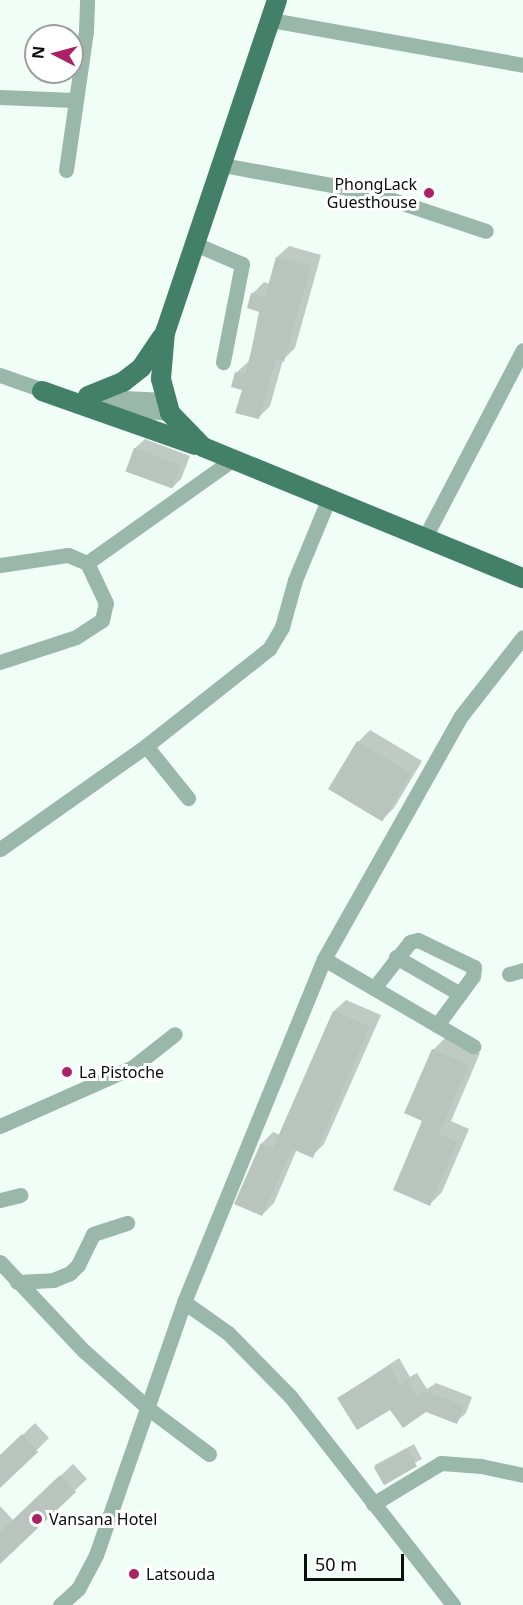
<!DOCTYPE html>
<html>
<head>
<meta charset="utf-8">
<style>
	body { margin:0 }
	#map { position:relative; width:523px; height:1605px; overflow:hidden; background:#f1fdf7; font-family:"Noto Sans",sans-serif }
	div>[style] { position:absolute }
	.shadow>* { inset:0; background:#0003; transform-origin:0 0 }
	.building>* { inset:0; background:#b9c4be; transform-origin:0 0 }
	.minor>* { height:15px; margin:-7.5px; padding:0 7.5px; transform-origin:7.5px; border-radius:7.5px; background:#99b8aa }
	.major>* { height:20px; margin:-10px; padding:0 10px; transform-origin:10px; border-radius:10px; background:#438068 }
	.dots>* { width:16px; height:16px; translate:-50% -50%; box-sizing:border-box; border:3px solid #fff; border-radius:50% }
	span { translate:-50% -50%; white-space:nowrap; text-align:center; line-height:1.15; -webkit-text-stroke:6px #fff; paint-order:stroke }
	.poi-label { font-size:16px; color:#0a0e0c }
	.right { translate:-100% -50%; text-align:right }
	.left { translate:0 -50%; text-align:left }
	.north { position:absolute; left:24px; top:24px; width:60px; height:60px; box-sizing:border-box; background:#fff; border:2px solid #9d9f9e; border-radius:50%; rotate:276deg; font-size:16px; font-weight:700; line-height:24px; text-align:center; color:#0a0e0c }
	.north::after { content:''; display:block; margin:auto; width:21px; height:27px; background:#ab2163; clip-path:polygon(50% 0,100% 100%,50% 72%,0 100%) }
	.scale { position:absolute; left:304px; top:1554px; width:100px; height:27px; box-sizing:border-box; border:3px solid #0a0e0c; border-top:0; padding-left:8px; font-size:18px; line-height:21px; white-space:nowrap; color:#0a0e0c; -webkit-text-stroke:4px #fff; paint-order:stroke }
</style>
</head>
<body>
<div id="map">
	<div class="shadow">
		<div style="clip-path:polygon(289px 246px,321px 255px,295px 348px,283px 360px,270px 406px,259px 417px,237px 372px,249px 361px,261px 310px,252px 294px,264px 282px,270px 284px,277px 257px)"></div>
		<div style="clip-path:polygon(145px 439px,190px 456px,181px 479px,172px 488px,128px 471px,135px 448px)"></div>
		<div style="clip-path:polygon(370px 730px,422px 761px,394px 808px,382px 820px,358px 742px)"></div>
		<div style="clip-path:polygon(346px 1000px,381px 1015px,324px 1144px,312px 1156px,297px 1149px,274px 1203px,262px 1215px,262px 1143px,273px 1132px,280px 1135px,334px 1011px)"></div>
		<div style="clip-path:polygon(445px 1038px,480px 1053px,451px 1121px,469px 1129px,442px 1192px,430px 1204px,424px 1120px,433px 1050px)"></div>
		<div style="clip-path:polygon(399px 1358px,410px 1377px,417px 1373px,427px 1389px,436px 1383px,472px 1397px,466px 1413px,456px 1422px,426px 1411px,339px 1398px)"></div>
		<div style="clip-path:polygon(35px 1423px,49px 1438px,0 1486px,0 1457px)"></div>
		<div style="left:414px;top:1444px;width:17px;height:45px;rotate:62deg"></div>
		<div style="clip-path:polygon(73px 1464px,87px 1479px,0 1562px,0 1506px,14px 1521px)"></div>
	</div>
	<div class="building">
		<div style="clip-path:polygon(276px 257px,311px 266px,284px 362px,276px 359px,259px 419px,235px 413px,242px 390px,231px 387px,235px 372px,245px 374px,251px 352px,259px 312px,247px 308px,251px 293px,265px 297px)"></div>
		<div style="left:134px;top:448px;width:50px;height:25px;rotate:20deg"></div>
		<div style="left:357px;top:741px;width:63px;height:56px;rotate:31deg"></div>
		<div style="clip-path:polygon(333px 1011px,370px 1026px,313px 1158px,292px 1149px,262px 1216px,234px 1204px,261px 1143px,273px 1148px)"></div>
		<div style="clip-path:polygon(432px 1049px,469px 1065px,439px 1134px,457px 1142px,430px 1206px,393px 1190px,422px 1121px,404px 1113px)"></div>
		<div style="clip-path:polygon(389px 1366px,400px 1385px,407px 1381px,417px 1397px,425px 1391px,464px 1406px,457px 1424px,426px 1412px,403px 1428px,390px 1410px,357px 1430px,337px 1398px)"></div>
		<div style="clip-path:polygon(22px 1434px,38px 1452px,0 1488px,0 1455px)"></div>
		<div style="left:407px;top:1449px;width:20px;height:38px;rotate:60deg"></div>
		<div style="clip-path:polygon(60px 1475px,76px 1492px,0 1564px,0 1532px)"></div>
	</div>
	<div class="minor">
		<div style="left:271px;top:20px;width:256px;rotate:10.1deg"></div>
		<div style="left:0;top:97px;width:74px;rotate:2.3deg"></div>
		<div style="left:223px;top:165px;width:148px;rotate:10.5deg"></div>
		<div style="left:369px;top:192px;width:123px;rotate:18.4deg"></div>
		<div style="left:66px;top:170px;width:140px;rotate:-81.8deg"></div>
		<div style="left:86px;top:31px;width:31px;rotate:-88deg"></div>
		<div style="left:195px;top:244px;width:51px;rotate:23.1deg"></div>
		<div style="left:242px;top:264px;width:100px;rotate:101deg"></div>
		<div style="left:0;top:375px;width:54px;rotate:19.4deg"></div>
		<div style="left:102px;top:397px;width:64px;rotate:2.7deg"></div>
		<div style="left:112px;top:408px;width:58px;rotate:4.9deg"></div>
		<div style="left:424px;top:539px;width:213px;rotate:-62.4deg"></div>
		<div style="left:0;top:565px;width:69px;rotate:-8.4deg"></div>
		<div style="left:68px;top:555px;width:21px;rotate:23deg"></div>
		<div style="left:87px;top:563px;width:178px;rotate:-35.4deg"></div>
		<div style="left:0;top:662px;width:80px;rotate:-18.2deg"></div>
		<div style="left:76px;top:637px;width:31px;rotate:-33deg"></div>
		<div style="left:102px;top:620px;width:17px;rotate:-77deg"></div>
		<div style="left:106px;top:603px;width:44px;rotate:-115.4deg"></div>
		<div style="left:146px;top:746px;width:67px;rotate:51.1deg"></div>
		<div style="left:0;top:849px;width:179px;rotate:-35.2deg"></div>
		<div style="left:146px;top:746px;width:157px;rotate:-38.3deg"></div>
		<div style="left:269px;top:649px;width:26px;rotate:-59deg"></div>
		<div style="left:282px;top:627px;width:49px;rotate:-74.5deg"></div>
		<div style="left:295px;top:580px;width:89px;rotate:-67.5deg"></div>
		<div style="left:396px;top:957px;width:74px;rotate:30deg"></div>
		<div style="left:324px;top:959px;width:173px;rotate:30.3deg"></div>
		<div style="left:509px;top:974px;width:15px;rotate:-16deg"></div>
		<div style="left:374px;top:988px;width:58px;rotate:-52deg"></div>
		<div style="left:410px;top:942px;width:8px;rotate:-14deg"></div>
		<div style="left:418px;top:940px;width:62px;rotate:25.7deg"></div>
		<div style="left:474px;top:967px;width:9px;rotate:96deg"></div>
		<div style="left:473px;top:976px;width:61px;rotate:126.3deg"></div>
		<div style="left:0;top:1126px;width:145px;rotate:-23.9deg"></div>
		<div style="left:133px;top:1067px;width:53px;rotate:-38.2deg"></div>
		<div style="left:0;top:1200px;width:21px;rotate:-14deg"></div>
		<div style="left:0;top:1262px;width:122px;rotate:46.7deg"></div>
		<div style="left:84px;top:1351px;width:87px;rotate:41.7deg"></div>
		<div style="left:149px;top:1409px;width:75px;rotate:36.9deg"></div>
		<div style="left:17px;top:1282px;width:36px;rotate:-3deg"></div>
		<div style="left:53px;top:1280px;width:18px;rotate:-22deg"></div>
		<div style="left:70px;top:1273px;width:11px;rotate:-45deg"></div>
		<div style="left:78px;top:1265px;width:34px;rotate:-64deg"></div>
		<div style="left:93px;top:1234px;width:36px;rotate:-18deg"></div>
		<div style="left:184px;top:1302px;width:54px;rotate:35.2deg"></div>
		<div style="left:228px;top:1333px;width:88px;rotate:45.5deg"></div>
		<div style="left:290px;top:1396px;width:265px;rotate:52deg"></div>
		<div style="left:373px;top:1504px;width:79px;rotate:-31.1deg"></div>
		<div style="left:441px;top:1463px;width:40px;rotate:4.3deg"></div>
		<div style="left:481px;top:1466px;width:43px;rotate:12.1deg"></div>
		<div style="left:60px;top:1605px;width:24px;rotate:-42deg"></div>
		<div style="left:78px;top:1589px;width:38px;rotate:-62deg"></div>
		<div style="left:96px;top:1555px;width:268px;rotate:-70.8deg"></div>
		<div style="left:184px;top:1302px;width:370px;rotate:-67.8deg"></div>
		<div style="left:324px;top:959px;width:279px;rotate:-60.6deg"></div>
		<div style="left:461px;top:716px;width:100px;rotate:-51.9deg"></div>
	</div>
	<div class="major">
		<div style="left:277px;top:0;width:350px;rotate:108.6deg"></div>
		<div style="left:165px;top:332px;width:47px;rotate:94.9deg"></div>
		<div style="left:161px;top:379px;width:35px;rotate:75deg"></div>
		<div style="left:170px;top:413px;width:47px;rotate:45.9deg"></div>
		<div style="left:203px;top:447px;width:346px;rotate:22.3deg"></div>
		<div style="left:42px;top:391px;width:162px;rotate:19.4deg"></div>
		<div style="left:88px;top:396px;width:38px;rotate:-22deg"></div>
		<div style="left:123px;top:382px;width:23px;rotate:-38deg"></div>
		<div style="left:141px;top:368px;width:37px;rotate:-56deg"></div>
	</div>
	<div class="dots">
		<div style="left:429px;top:193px;background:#ab2163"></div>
		<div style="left:67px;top:1072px;background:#ab2163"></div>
		<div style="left:37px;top:1519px;background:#ab2163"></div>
		<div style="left:134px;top:1574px;background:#ab2163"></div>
	</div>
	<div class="poi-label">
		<span class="right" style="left:417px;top:193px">PhongLack<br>Guesthouse</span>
		<span class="left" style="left:79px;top:1072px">La Pistoche</span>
		<span class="left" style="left:49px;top:1519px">Vansana Hotel</span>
		<span class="left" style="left:146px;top:1574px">Latsouda</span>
	</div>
	<div class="north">N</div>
	<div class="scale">50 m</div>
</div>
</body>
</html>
